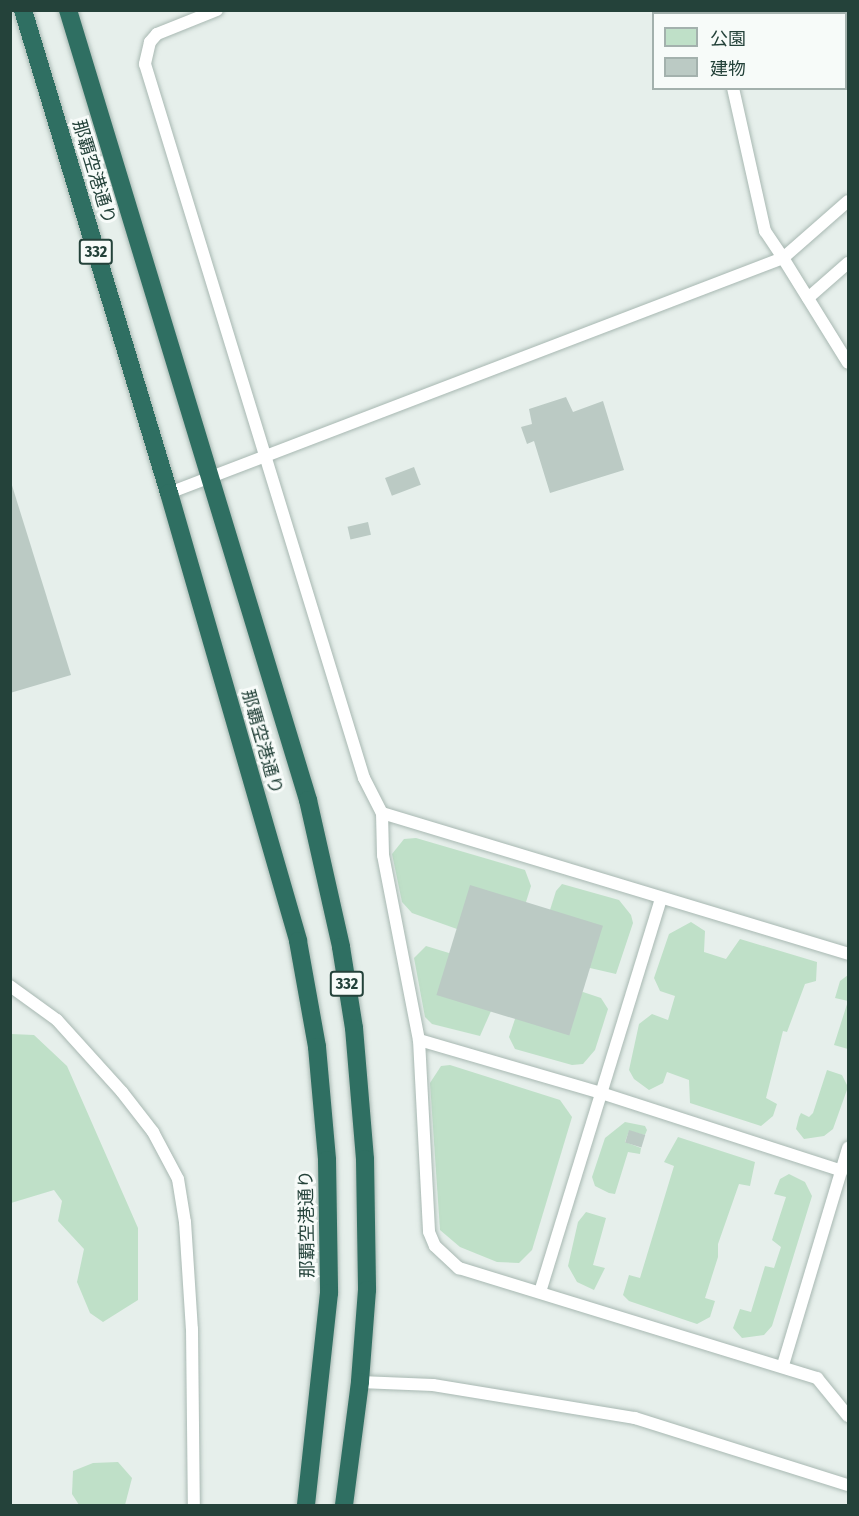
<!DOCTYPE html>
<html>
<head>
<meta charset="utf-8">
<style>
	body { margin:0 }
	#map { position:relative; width:859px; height:1516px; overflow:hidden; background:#e6efeb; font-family:"Fira Sans Condensed","Noto Sans JP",sans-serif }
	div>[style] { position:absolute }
	.green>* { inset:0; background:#bfe0c8 }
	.building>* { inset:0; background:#bbcac4; transform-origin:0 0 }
	.roads { filter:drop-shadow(0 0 2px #a8b8b2) drop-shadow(0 0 2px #a8b8b2) }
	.lane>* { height:12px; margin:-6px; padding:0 6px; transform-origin:6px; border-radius:6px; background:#fff }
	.highway>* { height:18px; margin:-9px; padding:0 9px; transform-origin:9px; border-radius:9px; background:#2f6f62 }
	span { translate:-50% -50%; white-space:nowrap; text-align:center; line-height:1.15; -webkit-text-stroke:6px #f7fbf9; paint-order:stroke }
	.shield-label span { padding:2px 4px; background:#f7fbf9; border:2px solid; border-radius:4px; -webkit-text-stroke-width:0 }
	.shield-label { font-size:16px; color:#24423a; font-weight:700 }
	.street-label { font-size:18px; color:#24423a }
	.frame { position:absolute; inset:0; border:12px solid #24423a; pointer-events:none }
	.legend { position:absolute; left:652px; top:12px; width:195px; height:78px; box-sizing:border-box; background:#f7fbf9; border:2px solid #a3b1ad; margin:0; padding:8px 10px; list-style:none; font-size:18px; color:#24423a }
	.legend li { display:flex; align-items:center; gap:12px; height:30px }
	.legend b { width:30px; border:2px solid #a3b1ad }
</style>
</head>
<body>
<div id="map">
	<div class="green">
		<div style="clip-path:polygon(416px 838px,525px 870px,531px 886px,526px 902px,457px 929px,412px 913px,402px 902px,392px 854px,404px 839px)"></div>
		<div style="clip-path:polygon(562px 884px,619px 900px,631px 915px,633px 923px,616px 974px,590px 968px,550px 910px,556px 891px)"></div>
		<div style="clip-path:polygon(691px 922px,705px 931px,704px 952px,726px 959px,740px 939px,817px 962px,816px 981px,805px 984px,787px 1032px,783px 1031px,766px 1098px,777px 1104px,773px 1116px,761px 1126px,690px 1103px,689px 1080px,667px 1072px,663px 1083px,649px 1090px,634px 1079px,629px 1070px,639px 1024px,652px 1014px,668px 1020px,675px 996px,660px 991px,654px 978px,669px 934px)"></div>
		<div style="clip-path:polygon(426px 946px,449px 953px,491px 1011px,480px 1036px,432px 1024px,425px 1017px,414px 958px)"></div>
		<div style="clip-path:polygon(848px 975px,848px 1049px,834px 1045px,848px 1001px,835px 998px,840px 981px)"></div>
		<div style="clip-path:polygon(583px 992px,601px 998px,608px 1009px,595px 1050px,583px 1064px,572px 1065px,515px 1049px,509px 1037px,515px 1019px)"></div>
		<div style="clip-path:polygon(11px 1034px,34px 1035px,67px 1066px,138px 1228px,138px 1300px,103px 1322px,90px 1313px,77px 1282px,84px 1249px,58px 1221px,62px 1201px,54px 1190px,11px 1203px)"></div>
		<div style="clip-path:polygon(450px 1065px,560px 1100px,572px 1117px,532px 1250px,519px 1263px,497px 1262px,460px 1247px,440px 1230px,430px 1083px,441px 1066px)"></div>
		<div style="clip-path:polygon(827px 1070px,842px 1075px,848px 1087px,833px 1129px,824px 1136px,804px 1139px,796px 1129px,799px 1117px,801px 1113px,809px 1117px,813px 1113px)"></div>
		<div style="clip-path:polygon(625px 1122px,645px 1126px,647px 1130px,645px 1135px,629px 1131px,625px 1142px,641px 1148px,640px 1154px,628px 1152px,615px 1194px,609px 1193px,595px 1186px,592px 1177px,605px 1138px)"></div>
		<div style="clip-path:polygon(678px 1137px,755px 1162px,750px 1186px,739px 1184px,718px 1244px,718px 1257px,705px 1298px,715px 1301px,710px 1317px,697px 1324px,629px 1301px,623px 1295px,629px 1275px,640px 1278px,674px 1166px,664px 1162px)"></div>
		<div style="clip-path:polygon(789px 1174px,805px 1182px,812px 1196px,772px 1326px,764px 1335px,742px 1338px,733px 1328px,740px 1309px,751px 1312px,765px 1266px,774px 1268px,781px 1247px,772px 1240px,786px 1197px,774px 1194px,780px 1179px)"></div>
		<div style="clip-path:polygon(586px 1212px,606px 1218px,593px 1265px,605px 1268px,594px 1290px,577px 1282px,568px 1266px,578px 1222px)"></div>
		<div style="clip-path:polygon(118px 1462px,132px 1478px,125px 1505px,79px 1505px,72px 1494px,73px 1471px,93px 1463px)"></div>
	</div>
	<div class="building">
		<div style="clip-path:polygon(566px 397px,573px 412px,603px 401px,624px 470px,550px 493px,534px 441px,527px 444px,521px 427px,532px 424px,529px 409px)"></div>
		<div style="left:414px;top:467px;width:19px;height:31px;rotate:69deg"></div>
		<div style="clip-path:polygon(10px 479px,71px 675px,10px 693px)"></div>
		<div style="left:368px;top:522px;width:13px;height:21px;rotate:77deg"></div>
		<div style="left:470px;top:885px;width:139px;height:115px;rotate:17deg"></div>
		<div style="left:629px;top:1130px;width:17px;height:13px;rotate:17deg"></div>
	</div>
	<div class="roads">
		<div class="lane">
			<div style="left:217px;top:10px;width:65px;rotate:158.2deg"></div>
			<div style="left:157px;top:34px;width:11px;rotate:131deg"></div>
			<div style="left:150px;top:42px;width:23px;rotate:103deg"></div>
			<div style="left:145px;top:64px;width:747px;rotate:72.95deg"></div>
			<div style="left:364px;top:778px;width:39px;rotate:63deg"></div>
			<div style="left:382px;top:813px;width:42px;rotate:88.6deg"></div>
			<div style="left:383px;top:855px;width:188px;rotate:79deg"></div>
			<div style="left:419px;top:1040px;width:192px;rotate:87deg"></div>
			<div style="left:429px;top:1232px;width:15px;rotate:67deg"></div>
			<div style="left:435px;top:1246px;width:33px;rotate:43deg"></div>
			<div style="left:459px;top:1268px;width:375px;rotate:17.1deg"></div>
			<div style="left:817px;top:1378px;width:49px;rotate:50.8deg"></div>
			<div style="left:715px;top:10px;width:4px;rotate:76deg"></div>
			<div style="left:733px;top:88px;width:147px;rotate:77.4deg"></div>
			<div style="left:765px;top:231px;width:32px;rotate:56deg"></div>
			<div style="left:783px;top:258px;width:86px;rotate:-41.2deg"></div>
			<div style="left:808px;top:298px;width:53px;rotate:-41.2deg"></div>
			<div style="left:169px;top:493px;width:657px;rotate:-20.94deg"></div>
			<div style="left:783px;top:258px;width:123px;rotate:58.2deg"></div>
			<div style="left:382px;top:813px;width:487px;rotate:16.8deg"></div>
			<div style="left:10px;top:986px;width:58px;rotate:35.9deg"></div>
			<div style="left:57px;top:1020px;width:97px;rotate:47.9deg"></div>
			<div style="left:122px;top:1092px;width:51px;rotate:52.2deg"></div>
			<div style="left:153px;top:1132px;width:53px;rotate:62deg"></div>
			<div style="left:178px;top:1179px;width:44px;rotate:80.8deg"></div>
			<div style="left:185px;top:1222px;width:107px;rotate:86.3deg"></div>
			<div style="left:192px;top:1329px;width:177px;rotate:89.4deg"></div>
			<div style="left:419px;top:1040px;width:190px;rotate:16.2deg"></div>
			<div style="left:601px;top:1093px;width:253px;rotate:17.9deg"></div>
			<div style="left:540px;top:1292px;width:412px;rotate:-72.9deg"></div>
			<div style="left:783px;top:1365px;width:227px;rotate:-73.3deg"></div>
			<div style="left:360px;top:1382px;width:73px;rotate:2.4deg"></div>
			<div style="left:433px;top:1385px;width:205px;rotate:9.3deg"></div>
			<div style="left:635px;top:1418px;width:223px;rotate:17.5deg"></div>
		</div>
		<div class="highway">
			<div style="left:23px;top:10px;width:505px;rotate:73.18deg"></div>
			<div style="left:169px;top:493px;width:466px;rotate:73.9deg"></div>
			<div style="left:298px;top:941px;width:108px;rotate:79.8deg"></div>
			<div style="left:317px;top:1047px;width:113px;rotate:84.9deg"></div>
			<div style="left:327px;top:1160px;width:133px;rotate:89.1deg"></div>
			<div style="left:329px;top:1293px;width:214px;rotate:96.2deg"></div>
			<div style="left:68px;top:10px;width:826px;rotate:73.1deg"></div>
			<div style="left:308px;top:800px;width:151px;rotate:77.3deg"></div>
			<div style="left:341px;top:947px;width:82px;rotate:80.9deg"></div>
			<div style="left:354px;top:1028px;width:131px;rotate:85.2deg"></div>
			<div style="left:365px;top:1159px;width:131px;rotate:89.1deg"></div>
			<div style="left:367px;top:1290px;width:92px;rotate:94.4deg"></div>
			<div style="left:360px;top:1382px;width:125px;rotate:97.4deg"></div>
		</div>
	</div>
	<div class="shield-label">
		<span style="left:96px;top:252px">332</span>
		<span style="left:347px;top:984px">332</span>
	</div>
	<div class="street-label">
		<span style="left:94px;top:172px;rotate:73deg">那覇空港通り</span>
		<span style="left:262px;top:742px;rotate:74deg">那覇空港通り</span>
		<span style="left:307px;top:1224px;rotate:-91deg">那覇空港通り</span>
	</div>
	<div class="frame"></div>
	<ul class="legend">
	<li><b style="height:16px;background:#bfe0c8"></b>公園</li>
	<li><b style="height:16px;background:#bbcac4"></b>建物</li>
	</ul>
</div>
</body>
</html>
